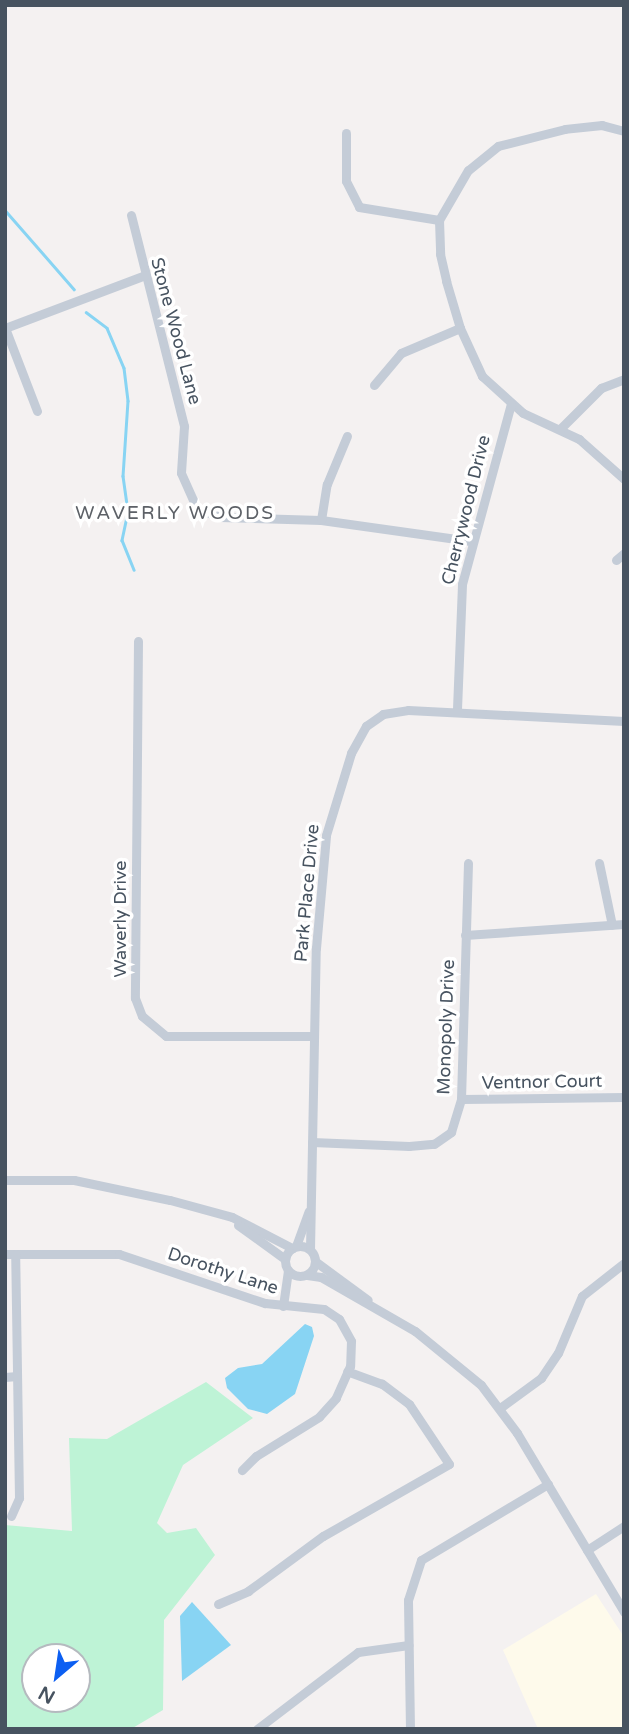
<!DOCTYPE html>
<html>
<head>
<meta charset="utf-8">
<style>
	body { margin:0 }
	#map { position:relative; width:629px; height:1734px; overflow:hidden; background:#f4f1f1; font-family:"Varela Round",sans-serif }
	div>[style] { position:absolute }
	.commercial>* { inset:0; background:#fefaeb }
	.green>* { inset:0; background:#bef3d6 }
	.water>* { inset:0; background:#88d4f3 }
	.stream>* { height:2.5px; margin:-1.25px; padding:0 1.25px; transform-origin:1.25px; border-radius:1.25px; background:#88d4f3 }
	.minor>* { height:9px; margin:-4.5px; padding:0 4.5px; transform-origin:4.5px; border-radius:4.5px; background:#c4ccd7 }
	.minor>.ring { margin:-4.5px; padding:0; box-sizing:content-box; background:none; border:9px solid #c4ccd7; border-radius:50% }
	span { translate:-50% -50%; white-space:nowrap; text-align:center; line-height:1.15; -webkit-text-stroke:7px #fff; paint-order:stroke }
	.street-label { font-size:18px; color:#475360 }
	.neighbourhood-label { font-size:19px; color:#5d6167; letter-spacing:2px }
	.frame { position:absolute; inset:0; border:7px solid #475360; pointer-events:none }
	.north { position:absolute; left:21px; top:1643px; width:70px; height:70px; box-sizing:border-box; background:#fff; border:2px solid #b5babf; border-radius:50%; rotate:209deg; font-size:19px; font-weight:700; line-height:28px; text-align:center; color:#475360 }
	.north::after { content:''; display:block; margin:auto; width:24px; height:32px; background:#0c5ff2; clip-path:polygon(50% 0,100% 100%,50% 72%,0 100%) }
</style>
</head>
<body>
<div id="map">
	<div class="commercial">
		<div style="clip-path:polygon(596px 1594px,624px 1637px,624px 1729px,538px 1729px,503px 1650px)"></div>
	</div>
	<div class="green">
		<div style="clip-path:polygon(evenodd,206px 1382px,253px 1418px,183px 1465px,157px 1523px,167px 1533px,196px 1528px,215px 1555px,164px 1620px,163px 1710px,131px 1729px,5px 1729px,5px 1525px,72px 1531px,69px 1438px,107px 1439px,206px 1382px,35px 1657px,77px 1657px,77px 1699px,35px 1699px,35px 1657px)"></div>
	</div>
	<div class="water">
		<div style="clip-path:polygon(305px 1324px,312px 1327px,314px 1336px,295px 1394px,267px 1414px,248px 1409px,227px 1388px,225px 1378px,238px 1368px,262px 1364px)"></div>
		<div style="clip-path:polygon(192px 1602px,231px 1645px,182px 1681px,180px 1616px)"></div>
	</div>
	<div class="stream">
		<div style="left:5px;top:210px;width:105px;rotate:48.9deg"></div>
		<div style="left:86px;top:312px;width:26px;rotate:37deg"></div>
		<div style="left:107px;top:328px;width:43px;rotate:67deg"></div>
		<div style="left:124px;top:368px;width:33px;rotate:83deg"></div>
		<div style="left:128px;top:401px;width:75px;rotate:93.8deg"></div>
		<div style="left:123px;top:476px;width:36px;rotate:82deg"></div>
		<div style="left:128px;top:512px;width:29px;rotate:102deg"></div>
		<div style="left:122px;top:540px;width:32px;rotate:68deg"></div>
	</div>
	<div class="minor">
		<div style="left:624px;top:131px;width:23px;rotate:-165deg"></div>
		<div style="left:602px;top:125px;width:37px;rotate:174deg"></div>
		<div style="left:565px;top:129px;width:69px;rotate:165.8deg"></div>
		<div style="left:498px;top:146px;width:38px;rotate:141deg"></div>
		<div style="left:468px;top:170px;width:58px;rotate:120.1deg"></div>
		<div style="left:439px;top:220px;width:34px;rotate:88deg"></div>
		<div style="left:440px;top:254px;width:28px;rotate:77deg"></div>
		<div style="left:446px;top:281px;width:49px;rotate:73.4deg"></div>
		<div style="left:460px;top:328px;width:53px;rotate:65.4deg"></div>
		<div style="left:482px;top:376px;width:55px;rotate:42.1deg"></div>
		<div style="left:523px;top:413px;width:62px;rotate:24.9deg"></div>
		<div style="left:579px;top:439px;width:60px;rotate:41.6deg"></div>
		<div style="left:346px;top:133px;width:48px;rotate:90deg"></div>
		<div style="left:346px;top:181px;width:29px;rotate:63deg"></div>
		<div style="left:359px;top:207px;width:81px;rotate:9.2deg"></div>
		<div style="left:131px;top:215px;width:218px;rotate:75.9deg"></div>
		<div style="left:184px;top:426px;width:47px;rotate:93.7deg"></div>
		<div style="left:181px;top:473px;width:39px;rotate:66deg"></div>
		<div style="left:197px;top:509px;width:24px;rotate:19deg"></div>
		<div style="left:220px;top:517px;width:101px;rotate:1.7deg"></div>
		<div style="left:321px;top:520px;width:151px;rotate:8deg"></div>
		<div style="left:374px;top:385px;width:42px;rotate:-49.8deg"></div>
		<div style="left:401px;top:353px;width:64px;rotate:-23deg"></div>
		<div style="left:37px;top:411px;width:89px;rotate:-111.1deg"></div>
		<div style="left:5px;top:328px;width:150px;rotate:-20.7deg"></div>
		<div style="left:561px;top:428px;width:57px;rotate:-45deg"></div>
		<div style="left:601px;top:388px;width:25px;rotate:-21deg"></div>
		<div style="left:321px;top:520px;width:36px;rotate:-81deg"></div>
		<div style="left:327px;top:484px;width:52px;rotate:-67.4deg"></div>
		<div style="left:616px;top:560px;width:11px;rotate:-41deg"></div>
		<div style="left:138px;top:641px;width:357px;rotate:90.5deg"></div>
		<div style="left:135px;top:998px;width:19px;rotate:69deg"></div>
		<div style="left:142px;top:1016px;width:31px;rotate:40deg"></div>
		<div style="left:166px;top:1036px;width:148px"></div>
		<div style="left:457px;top:709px;width:125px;rotate:-87.7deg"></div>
		<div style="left:462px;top:584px;width:187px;rotate:-74.8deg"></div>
		<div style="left:599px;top:863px;width:63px;rotate:78.2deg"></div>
		<div style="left:465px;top:935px;width:159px;rotate:-4deg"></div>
		<div style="left:461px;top:1099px;width:163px;rotate:-0.7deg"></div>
		<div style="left:312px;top:1142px;width:97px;rotate:2.4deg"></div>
		<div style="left:409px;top:1146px;width:25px;rotate:-5deg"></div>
		<div style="left:434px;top:1144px;width:21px;rotate:-35deg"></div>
		<div style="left:451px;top:1132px;width:34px;rotate:-73deg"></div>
		<div style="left:461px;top:1099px;width:236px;rotate:-88.3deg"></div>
		<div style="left:5px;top:1180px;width:69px"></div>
		<div style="left:74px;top:1180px;width:98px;rotate:11.8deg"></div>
		<div style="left:170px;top:1200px;width:64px;rotate:15.3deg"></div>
		<div style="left:232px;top:1217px;width:68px;rotate:27.3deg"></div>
		<div style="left:238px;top:1225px;width:58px;rotate:35.9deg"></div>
		<div class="ring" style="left:285px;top:1246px;width:21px;height:21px"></div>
		<div style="left:296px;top:1246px;width:37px;rotate:-70deg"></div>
		<div style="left:310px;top:1249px;width:301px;rotate:-88.9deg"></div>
		<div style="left:316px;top:948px;width:113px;rotate:-84.9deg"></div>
		<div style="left:326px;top:835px;width:86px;rotate:-73deg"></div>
		<div style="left:351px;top:753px;width:31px;rotate:-61deg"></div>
		<div style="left:366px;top:726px;width:21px;rotate:-35deg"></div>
		<div style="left:383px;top:714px;width:25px;rotate:-9deg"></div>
		<div style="left:408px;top:710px;width:216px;rotate:2.9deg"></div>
		<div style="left:5px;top:1254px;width:114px"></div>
		<div style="left:119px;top:1254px;width:154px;rotate:18.6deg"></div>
		<div style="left:265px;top:1303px;width:59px;rotate:5.8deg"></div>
		<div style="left:324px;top:1309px;width:18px;rotate:34deg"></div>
		<div style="left:339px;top:1319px;width:25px;rotate:61deg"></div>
		<div style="left:351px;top:1341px;width:25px;rotate:92deg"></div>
		<div style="left:350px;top:1366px;width:35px;rotate:114deg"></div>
		<div style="left:336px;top:1398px;width:25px;rotate:132deg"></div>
		<div style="left:319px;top:1417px;width:74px;rotate:148.2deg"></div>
		<div style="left:256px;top:1456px;width:20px;rotate:135deg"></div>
		<div style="left:316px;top:1262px;width:64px;rotate:36.2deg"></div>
		<div style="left:307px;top:1275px;width:14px;rotate:8deg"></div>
		<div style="left:321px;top:1277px;width:108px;rotate:29.9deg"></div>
		<div style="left:415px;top:1331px;width:85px;rotate:39.3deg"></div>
		<div style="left:481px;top:1385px;width:60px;rotate:53.1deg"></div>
		<div style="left:517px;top:1433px;width:209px;rotate:59.1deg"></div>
		<div style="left:283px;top:1306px;width:36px;rotate:-82deg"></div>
		<div style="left:5px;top:1377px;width:12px;rotate:-5deg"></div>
		<div style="left:500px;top:1408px;width:51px;rotate:-36.2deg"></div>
		<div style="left:541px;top:1378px;width:30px;rotate:-56deg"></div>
		<div style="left:558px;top:1353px;width:62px;rotate:-67.2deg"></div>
		<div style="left:582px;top:1296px;width:53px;rotate:-38.2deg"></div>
		<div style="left:11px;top:1516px;width:20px;rotate:-66deg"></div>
		<div style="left:19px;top:1498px;width:244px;rotate:-90.9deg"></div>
		<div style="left:587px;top:1550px;width:44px;rotate:-33deg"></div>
		<div style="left:218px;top:1604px;width:33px;rotate:-23deg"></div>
		<div style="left:248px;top:1591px;width:93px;rotate:-36.3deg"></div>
		<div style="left:323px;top:1536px;width:145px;rotate:-29.7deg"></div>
		<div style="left:449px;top:1464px;width:72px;rotate:-123.7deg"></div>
		<div style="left:409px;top:1404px;width:34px;rotate:-143deg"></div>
		<div style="left:382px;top:1384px;width:37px;rotate:-160deg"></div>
		<div style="left:257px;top:1729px;width:127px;rotate:-37.3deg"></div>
		<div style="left:358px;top:1652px;width:51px;rotate:-7.8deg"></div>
		<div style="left:410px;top:1729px;width:129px;rotate:-90.9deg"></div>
		<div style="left:408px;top:1600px;width:42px;rotate:-72deg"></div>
		<div style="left:421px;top:1560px;width:148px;rotate:-30.9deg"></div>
	</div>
	<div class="street-label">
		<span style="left:176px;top:331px;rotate:75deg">Stone Wood Lane</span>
		<span style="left:466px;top:510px;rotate:-76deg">Cherrywood Drive</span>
		<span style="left:307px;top:893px;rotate:-85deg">Park Place Drive</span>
		<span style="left:120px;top:919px;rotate:-90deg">Waverly Drive</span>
		<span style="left:446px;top:1027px;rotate:-88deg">Monopoly Drive</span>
		<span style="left:542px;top:1082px;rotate:-1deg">Ventnor Court</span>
		<span style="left:223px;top:1271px;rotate:18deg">Dorothy Lane</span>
	</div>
	<div class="neighbourhood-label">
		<span style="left:175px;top:514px">WAVERLY WOODS</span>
	</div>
	<div class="frame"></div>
	<div class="north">N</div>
</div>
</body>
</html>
